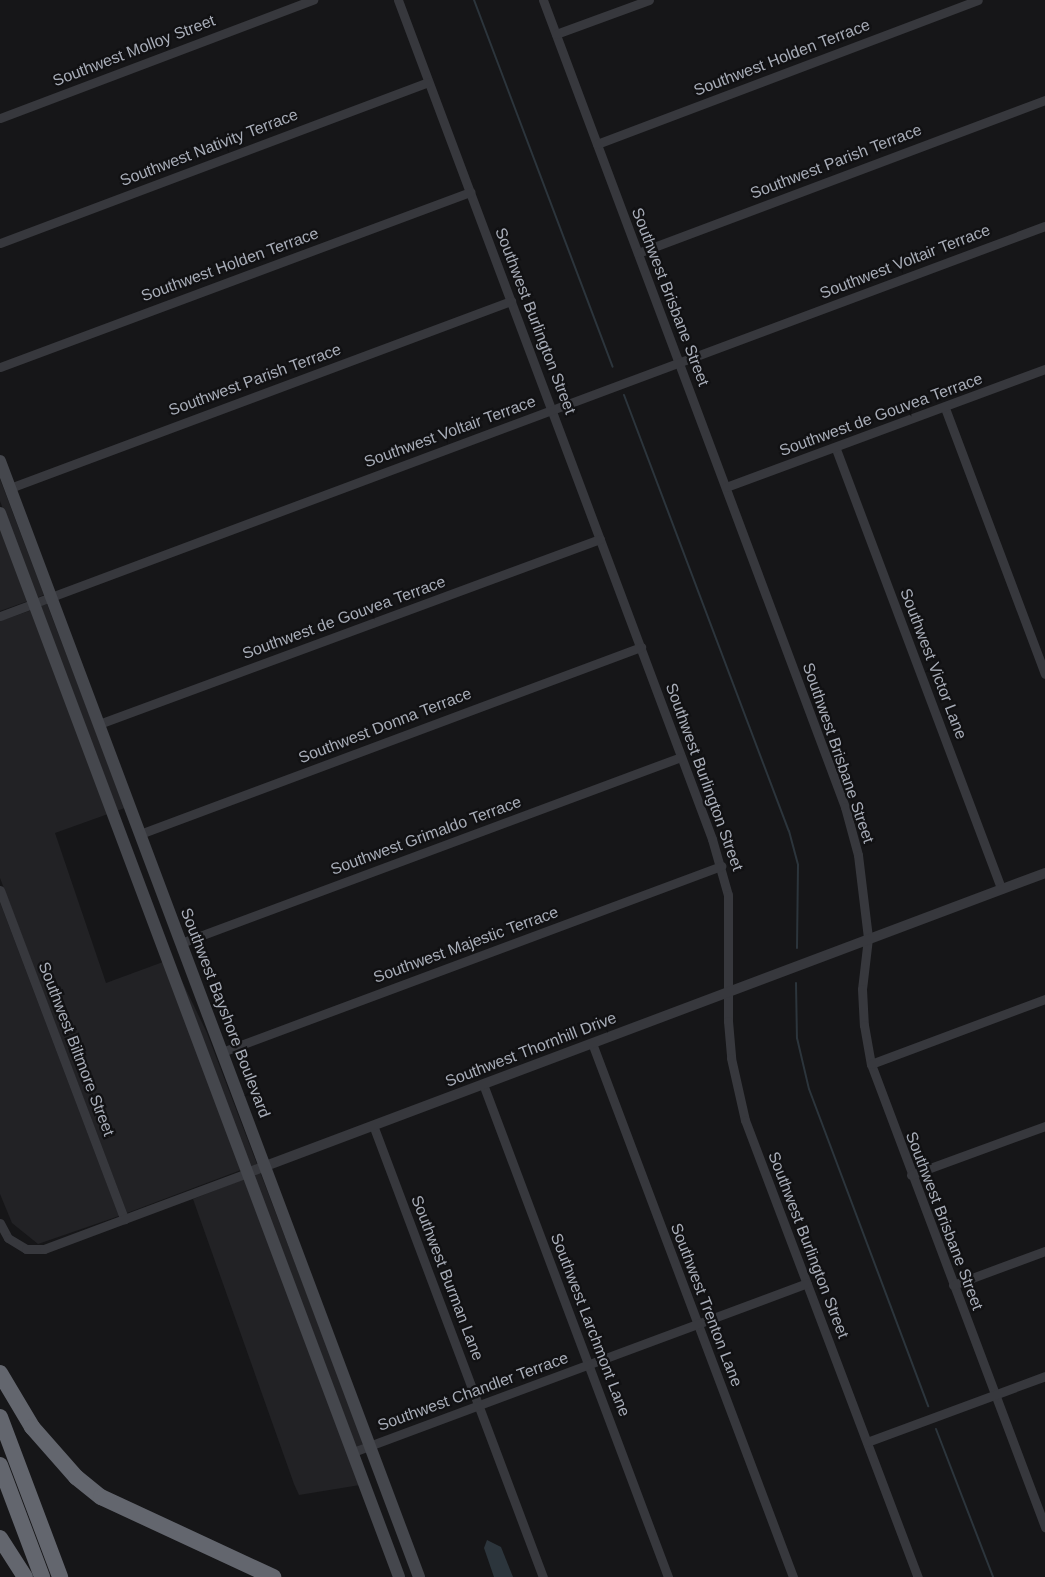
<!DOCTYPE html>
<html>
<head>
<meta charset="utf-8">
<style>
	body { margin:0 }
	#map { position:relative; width:1045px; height:1577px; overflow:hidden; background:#161618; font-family:Helvetica,sans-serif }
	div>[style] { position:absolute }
	.built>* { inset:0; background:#222225; transform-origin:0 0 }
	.water>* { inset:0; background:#2c353c }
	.stream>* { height:2px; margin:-1px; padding:0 1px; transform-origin:1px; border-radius:1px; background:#2c353c }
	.minor>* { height:9px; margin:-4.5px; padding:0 4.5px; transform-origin:4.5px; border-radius:4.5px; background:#37383d }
	.tertiary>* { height:10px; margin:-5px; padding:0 5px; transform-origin:5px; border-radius:5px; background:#37383d }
	.secondary>* { height:12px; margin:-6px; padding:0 6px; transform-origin:6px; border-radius:6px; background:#45474d }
	.motorway>* { height:16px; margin:-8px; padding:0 8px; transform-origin:8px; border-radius:8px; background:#63666e }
	span { translate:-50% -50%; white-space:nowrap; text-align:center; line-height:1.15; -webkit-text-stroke:4.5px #111113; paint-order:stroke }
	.street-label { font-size:16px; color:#a8adb8 }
</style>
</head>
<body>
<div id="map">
	<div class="built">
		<div style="clip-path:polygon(0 479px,44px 595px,36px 598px,0 501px)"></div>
		<div style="clip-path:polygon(0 526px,28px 601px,0 611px)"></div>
		<div style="clip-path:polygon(47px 604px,125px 808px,116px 811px,40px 606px)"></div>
		<div style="clip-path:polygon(32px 610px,108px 814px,55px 833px,106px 983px,163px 962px,241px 1170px,127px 1213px,0 878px,0 621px)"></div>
		<div style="clip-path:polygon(0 902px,119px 1216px,38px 1244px,12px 1223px,0 1194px)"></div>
		<div style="clip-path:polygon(181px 979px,207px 1033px,257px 1164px,249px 1167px)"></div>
		<div style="left:260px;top:1172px;width:291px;height:9px;rotate:69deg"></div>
		<div style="clip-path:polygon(244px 1179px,360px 1485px,299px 1495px,294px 1484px,193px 1199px)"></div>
	</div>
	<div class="water">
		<div style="clip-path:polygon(487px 1540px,501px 1547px,513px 1577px,494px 1577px,484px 1548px)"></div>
	</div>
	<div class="stream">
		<div style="left:474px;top:0;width:392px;rotate:69.3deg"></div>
		<div style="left:624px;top:395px;width:466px;rotate:69.3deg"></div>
		<div style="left:789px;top:831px;width:35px;rotate:75deg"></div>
		<div style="left:798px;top:865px;width:83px;rotate:90.7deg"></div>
		<div style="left:796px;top:983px;width:55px;rotate:89deg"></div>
		<div style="left:797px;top:1038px;width:52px;rotate:76.8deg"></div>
		<div style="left:809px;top:1089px;width:339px;rotate:69.4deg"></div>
		<div style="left:936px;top:1429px;width:159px;rotate:68.9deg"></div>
	</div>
	<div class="minor">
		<div style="left:398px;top:0;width:896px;rotate:69.48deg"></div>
		<div style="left:712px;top:839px;width:58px;rotate:74.1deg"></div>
		<div style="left:728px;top:895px;width:126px;rotate:90deg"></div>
		<div style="left:728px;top:1021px;width:37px;rotate:85deg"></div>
		<div style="left:731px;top:1058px;width:64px;rotate:77.3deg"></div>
		<div style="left:745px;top:1120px;width:489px;rotate:69.3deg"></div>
		<div style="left:543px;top:0;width:862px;rotate:69.48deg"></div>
		<div style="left:845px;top:807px;width:50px;rotate:74.8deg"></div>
		<div style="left:858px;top:855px;width:84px;rotate:83.1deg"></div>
		<div style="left:868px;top:938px;width:51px;rotate:96.7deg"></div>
		<div style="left:862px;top:989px;width:36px;rotate:87deg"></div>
		<div style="left:864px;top:1025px;width:40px;rotate:80deg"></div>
		<div style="left:871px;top:1064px;width:495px;rotate:69.4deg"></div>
		<div style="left:556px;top:34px;width:99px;rotate:-20.1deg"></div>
		<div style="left:0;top:118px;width:335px;rotate:-20.7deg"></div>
		<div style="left:597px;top:144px;width:407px;rotate:-20.7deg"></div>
		<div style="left:0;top:243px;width:457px;rotate:-20.6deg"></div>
		<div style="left:638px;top:253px;width:435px;rotate:-20.6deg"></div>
		<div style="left:0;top:367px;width:502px;rotate:-20.42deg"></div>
		<div style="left:945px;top:408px;width:284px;rotate:69.4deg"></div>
		<div style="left:836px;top:449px;width:470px;rotate:69.4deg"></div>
		<div style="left:726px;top:487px;width:340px;rotate:-20.3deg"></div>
		<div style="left:10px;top:488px;width:535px;rotate:-20.47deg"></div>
		<div style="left:0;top:616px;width:1115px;rotate:-20.47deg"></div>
		<div style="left:99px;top:724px;width:534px;rotate:-20.27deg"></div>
		<div style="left:140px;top:834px;width:535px;rotate:-20.47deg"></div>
		<div style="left:0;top:890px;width:352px;rotate:69.3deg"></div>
		<div style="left:181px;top:943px;width:533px;rotate:-20.41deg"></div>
		<div style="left:592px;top:1043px;width:571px;rotate:69.37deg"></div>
		<div style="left:222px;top:1052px;width:533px;rotate:-20.44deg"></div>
		<div style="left:871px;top:1064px;width:186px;rotate:-20.5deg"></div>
		<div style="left:483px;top:1084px;width:527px;rotate:69.43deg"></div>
		<div style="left:373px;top:1125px;width:483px;rotate:69.4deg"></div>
		<div style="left:911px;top:1175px;width:143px;rotate:-20.1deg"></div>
		<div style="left:0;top:1223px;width:17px;rotate:62deg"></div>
		<div style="left:8px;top:1238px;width:21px;rotate:31deg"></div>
		<div style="left:26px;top:1249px;width:18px"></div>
		<div style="left:44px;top:1249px;width:217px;rotate:-20.5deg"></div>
		<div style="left:953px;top:1285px;width:98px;rotate:-20.3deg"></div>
		<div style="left:867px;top:1442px;width:190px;rotate:-20.3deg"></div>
		<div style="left:353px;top:1452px;width:484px;rotate:-20.4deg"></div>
	</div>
	<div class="tertiary">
		<div style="left:247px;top:1173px;width:853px;rotate:-20.6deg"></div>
	</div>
	<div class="secondary">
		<div style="left:0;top:461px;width:1192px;rotate:69.42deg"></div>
		<div style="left:0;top:513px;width:1136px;rotate:69.44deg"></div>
	</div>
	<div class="motorway">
		<div style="left:0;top:1373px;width:63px;rotate:59.3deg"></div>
		<div style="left:32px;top:1427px;width:67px;rotate:48.7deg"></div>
		<div style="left:76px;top:1477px;width:32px;rotate:39deg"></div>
		<div style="left:101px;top:1497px;width:190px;rotate:24.9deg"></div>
		<div style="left:0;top:1417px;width:171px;rotate:69.4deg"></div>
		<div style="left:0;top:1465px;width:120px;rotate:69.4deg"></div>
		<div style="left:0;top:1538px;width:46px;rotate:57.3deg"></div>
	</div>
	<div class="street-label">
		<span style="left:134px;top:51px;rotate:-21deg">Southwest Molloy Street</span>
		<span style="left:782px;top:58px;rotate:-21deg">Southwest Holden Terrace</span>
		<span style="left:209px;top:148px;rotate:-21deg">Southwest Nativity Terrace</span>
		<span style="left:836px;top:162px;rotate:-21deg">Southwest Parish Terrace</span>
		<span style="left:905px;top:262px;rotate:-21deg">Southwest Voltair Terrace</span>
		<span style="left:230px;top:265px;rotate:-20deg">Southwest Holden Terrace</span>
		<span style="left:670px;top:297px;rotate:69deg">Southwest Brisbane Street</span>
		<span style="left:535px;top:321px;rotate:69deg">Southwest Burlington Street</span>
		<span style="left:255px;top:380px;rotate:-20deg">Southwest Parish Terrace</span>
		<span style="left:881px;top:415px;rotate:-20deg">Southwest de Gouvea Terrace</span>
		<span style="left:450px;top:432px;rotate:-20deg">Southwest Voltair Terrace</span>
		<span style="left:344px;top:618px;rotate:-20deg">Southwest de Gouvea Terrace</span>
		<span style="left:933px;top:664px;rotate:69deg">Southwest Victor Lane</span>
		<span style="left:385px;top:726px;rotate:-21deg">Southwest Donna Terrace</span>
		<span style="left:838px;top:753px;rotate:71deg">Southwest Brisbane Street</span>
		<span style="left:704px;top:777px;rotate:70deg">Southwest Burlington Street</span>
		<span style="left:426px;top:836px;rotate:-20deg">Southwest Grimaldo Terrace</span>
		<span style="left:466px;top:945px;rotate:-20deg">Southwest Majestic Terrace</span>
		<span style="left:225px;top:1013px;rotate:69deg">Southwest Bayshore Boulevard</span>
		<span style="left:76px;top:1049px;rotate:69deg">Southwest Biltmore Street</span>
		<span style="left:531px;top:1050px;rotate:-21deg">Southwest Thornhill Drive</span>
		<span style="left:944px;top:1221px;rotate:69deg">Southwest Brisbane Street</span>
		<span style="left:808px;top:1245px;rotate:69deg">Southwest Burlington Street</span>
		<span style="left:447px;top:1278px;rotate:69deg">Southwest Burman Lane</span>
		<span style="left:706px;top:1305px;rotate:69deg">Southwest Trenton Lane</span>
		<span style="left:590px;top:1325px;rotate:69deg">Southwest Larchmont Lane</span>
		<span style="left:473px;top:1392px;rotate:-20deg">Southwest Chandler Terrace</span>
	</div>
</div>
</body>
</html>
